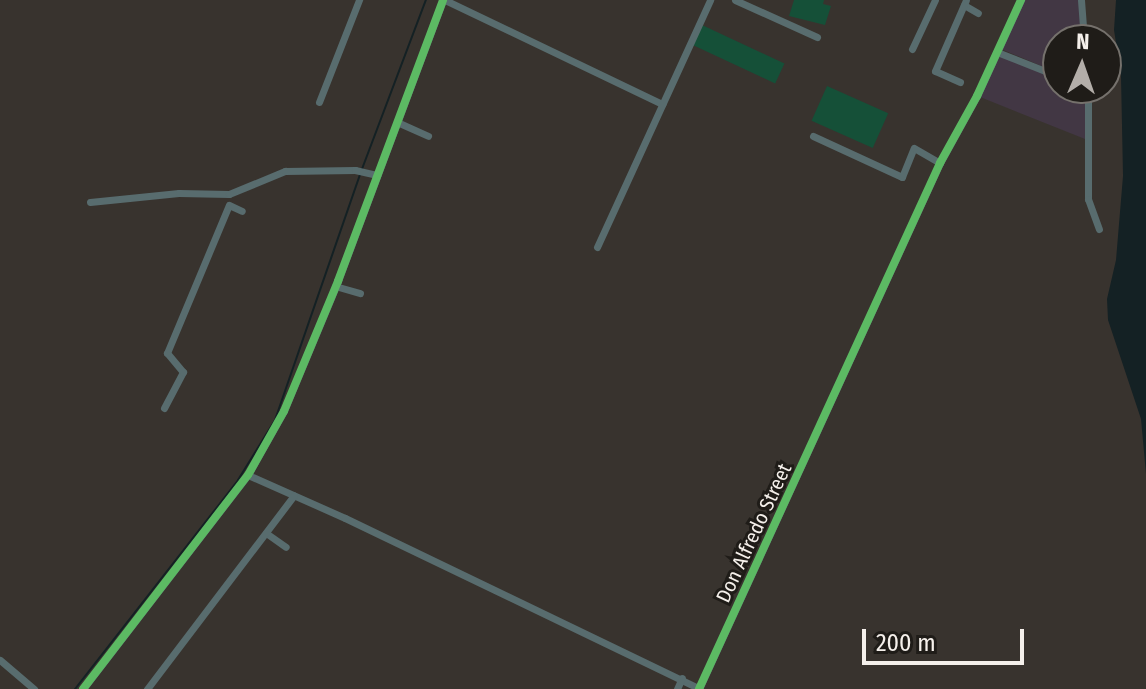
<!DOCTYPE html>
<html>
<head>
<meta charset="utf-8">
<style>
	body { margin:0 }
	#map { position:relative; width:1146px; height:689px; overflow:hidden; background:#38332e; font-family:"Fira Sans Condensed",sans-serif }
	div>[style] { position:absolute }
	.education>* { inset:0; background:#423744 }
	.green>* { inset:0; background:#155038; transform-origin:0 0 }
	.water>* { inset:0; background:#142124 }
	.stream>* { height:2px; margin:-1px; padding:0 1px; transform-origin:1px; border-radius:1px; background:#142124 }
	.minor>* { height:7px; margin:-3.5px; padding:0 3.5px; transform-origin:3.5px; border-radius:3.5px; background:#586c6e }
	.cycleway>* { height:8px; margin:-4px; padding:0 4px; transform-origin:4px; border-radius:4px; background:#5cba63 }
	span { translate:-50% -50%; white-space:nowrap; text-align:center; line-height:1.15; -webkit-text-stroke:6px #1f1c18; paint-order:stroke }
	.street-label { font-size:20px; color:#f5f0eb }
	.north { position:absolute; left:1042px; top:24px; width:80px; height:80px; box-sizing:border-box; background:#1f1c18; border:2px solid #75716c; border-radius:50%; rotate:2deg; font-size:22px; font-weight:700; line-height:32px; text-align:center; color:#f5f0eb }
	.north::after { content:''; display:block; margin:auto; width:28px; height:36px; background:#b3aea9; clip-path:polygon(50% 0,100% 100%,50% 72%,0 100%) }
	.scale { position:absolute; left:862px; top:629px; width:162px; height:36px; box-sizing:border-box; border:4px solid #f5f0eb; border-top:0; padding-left:10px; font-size:24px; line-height:28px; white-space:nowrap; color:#f5f0eb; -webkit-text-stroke:6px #1f1c18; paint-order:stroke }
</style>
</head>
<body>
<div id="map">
	<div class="education">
		<div style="clip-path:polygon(1023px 0,1080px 0,1082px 40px,1058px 40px,1058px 73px,1001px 49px)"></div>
		<div style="clip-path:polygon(1001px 53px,1058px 77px,1058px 88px,1085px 89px,1085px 139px,980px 97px)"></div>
	</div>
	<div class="green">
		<div style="clip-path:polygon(794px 0,824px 0,823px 4px,831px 6px,825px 25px,789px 16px)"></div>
		<div style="left:702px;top:25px;width:91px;height:22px;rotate:25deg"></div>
		<div style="left:827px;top:86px;width:67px;height:38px;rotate:24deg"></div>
	</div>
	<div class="water">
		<div style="clip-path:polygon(1116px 0,1146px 0,1146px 474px,1141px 419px,1108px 320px,1107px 299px,1116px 260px,1123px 176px,1121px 76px,1114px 30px)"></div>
	</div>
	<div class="stream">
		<div style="left:362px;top:169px;width:181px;rotate:-69.3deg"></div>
		<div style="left:75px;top:689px;width:265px;rotate:-52deg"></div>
		<div style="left:238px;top:480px;width:70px;rotate:-58.3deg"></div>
		<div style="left:275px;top:420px;width:259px;rotate:-70.9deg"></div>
	</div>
	<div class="minor">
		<div style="left:445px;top:0;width:241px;rotate:25.6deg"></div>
		<div style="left:735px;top:0;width:90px;rotate:24.3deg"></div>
		<div style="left:1081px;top:0;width:40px;rotate:85.7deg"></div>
		<div style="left:964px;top:5px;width:16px;rotate:30deg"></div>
		<div style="left:912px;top:49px;width:54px;rotate:-64.9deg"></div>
		<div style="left:997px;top:52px;width:66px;rotate:21.5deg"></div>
		<div style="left:960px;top:82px;width:27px;rotate:-156deg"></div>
		<div style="left:935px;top:71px;width:77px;rotate:-66.4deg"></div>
		<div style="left:1088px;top:88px;width:111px;rotate:90deg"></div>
		<div style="left:1088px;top:199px;width:32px;rotate:70deg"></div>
		<div style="left:319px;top:102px;width:110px;rotate:-68.6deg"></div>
		<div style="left:397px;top:122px;width:34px;rotate:24deg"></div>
		<div style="left:813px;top:136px;width:98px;rotate:24.7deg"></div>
		<div style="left:902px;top:177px;width:31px;rotate:-68deg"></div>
		<div style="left:914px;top:148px;width:30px;rotate:30deg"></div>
		<div style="left:90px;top:202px;width:89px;rotate:-5.8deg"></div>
		<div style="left:179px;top:193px;width:50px;rotate:1.1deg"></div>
		<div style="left:229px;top:194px;width:61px;rotate:-22.3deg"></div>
		<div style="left:285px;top:171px;width:70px;rotate:-0.8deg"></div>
		<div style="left:355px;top:170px;width:23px;rotate:13deg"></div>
		<div style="left:597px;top:247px;width:272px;rotate:-65.4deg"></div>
		<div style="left:335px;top:286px;width:26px;rotate:16deg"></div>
		<div style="left:164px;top:408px;width:41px;rotate:-62.2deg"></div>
		<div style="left:183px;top:372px;width:25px;rotate:-130deg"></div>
		<div style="left:167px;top:353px;width:160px;rotate:-67.3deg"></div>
		<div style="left:229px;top:205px;width:14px;rotate:25deg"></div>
		<div style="left:248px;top:475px;width:106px;rotate:23.9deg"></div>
		<div style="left:345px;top:518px;width:394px;rotate:25.7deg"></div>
		<div style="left:266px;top:533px;width:24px;rotate:35deg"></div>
		<div style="left:0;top:660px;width:45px;rotate:40.5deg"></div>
		<div style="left:83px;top:689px;width:270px;rotate:-52.4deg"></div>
		<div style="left:248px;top:475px;width:73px;rotate:-60.6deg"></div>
		<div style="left:284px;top:411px;width:141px;rotate:-67.4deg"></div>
		<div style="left:338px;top:281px;width:300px;rotate:-69.5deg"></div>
		<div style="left:147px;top:689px;width:243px;rotate:-52.8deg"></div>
		<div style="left:677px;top:689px;width:12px;rotate:-66deg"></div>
		<div style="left:699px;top:689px;width:579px;rotate:-65.38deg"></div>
		<div style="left:940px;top:163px;width:77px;rotate:-61.1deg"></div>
		<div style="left:977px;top:96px;width:106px;rotate:-65.4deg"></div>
	</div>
	<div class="cycleway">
		<div style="left:83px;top:689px;width:270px;rotate:-52.4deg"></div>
		<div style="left:248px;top:475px;width:73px;rotate:-60.6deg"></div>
		<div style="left:284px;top:411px;width:141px;rotate:-67.4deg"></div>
		<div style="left:338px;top:281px;width:300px;rotate:-69.5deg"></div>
		<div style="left:699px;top:689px;width:579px;rotate:-65.38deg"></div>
		<div style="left:940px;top:163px;width:77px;rotate:-61.1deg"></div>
		<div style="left:977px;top:96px;width:106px;rotate:-65.4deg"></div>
	</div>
	<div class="street-label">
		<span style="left:754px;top:533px;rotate:-65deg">Don Alfredo Street</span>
	</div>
	<div class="north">N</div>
	<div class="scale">200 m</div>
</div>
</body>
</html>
